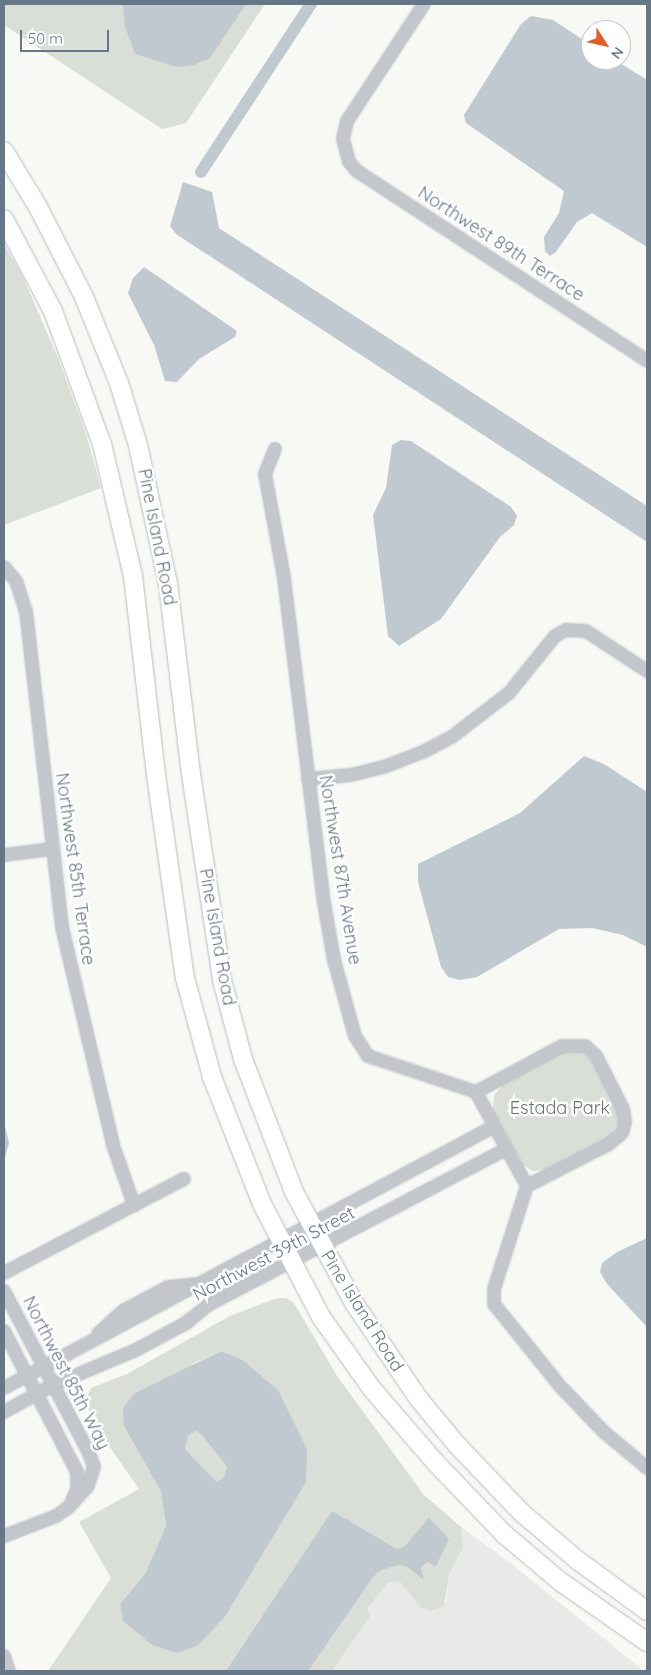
<!DOCTYPE html>
<html>
<head>
<meta charset="utf-8">
<style>
	body { margin:0 }
	#map { position:relative; width:651px; height:1675px; overflow:hidden; background:#f8f8f5; font-family:Quicksand,sans-serif }
	div>[style] { position:absolute }
	.built>* { inset:0; background:#e8eae8 }
	.green>* { inset:0; background:#d9dfd6 }
	.water>* { inset:0; background:#c0c9cf }
	.canal>* { height:12px; margin:-6px; padding:0 6px; transform-origin:6px; border-radius:6px; background:#c0c9cf }
	.roads { filter:drop-shadow(0 0 1px #b7bcc1) drop-shadow(0 0 1px #b7bcc1) }
	.street>* { height:12px; margin:-6px; padding:0 6px; transform-origin:6px; border-radius:6px; background:#c3c7cb }
	.secondary>* { height:18px; margin:-9px; padding:0 9px; transform-origin:9px; border-radius:9px; background:#fff }
	span { translate:-50% -50%; white-space:nowrap; text-align:center; line-height:1.15; -webkit-text-stroke:5px #fff; paint-order:stroke }
	.street-label { font-size:18px; color:#667787 }
	.park-label { font-size:18px; color:#657861 }
	.frame { position:absolute; inset:0; border:5px solid #667787; pointer-events:none }
	.north { position:absolute; left:581px; top:20px; width:50px; height:50px; box-sizing:border-box; background:#fff; border:1px solid #c2c9cf; border-radius:50%; rotate:125deg; font-size:14px; font-weight:700; line-height:20px; text-align:center; color:#667787 }
	.north::after { content:''; display:block; margin:auto; width:18px; height:22px; background:#e75b26; clip-path:polygon(50% 0,100% 100%,50% 72%,0 100%) }
	.scale { position:absolute; left:20px; top:30px; width:89px; height:22px; box-sizing:border-box; border:2px solid #667787; border-top:0; padding-left:6px; font-size:15px; line-height:18px; white-space:nowrap; color:#667787; -webkit-text-stroke:4px #fff; paint-order:stroke }
</style>
</head>
<body>
<div id="map">
	<div class="built">
		<div style="clip-path:polygon(461px 1527px,509px 1562px,644px 1671px,332px 1671px,369px 1616px,368px 1608px,388px 1582px,400px 1582px,413px 1599px,446px 1603px,449px 1575px,463px 1546px)"></div>
	</div>
	<div class="green">
		<div style="clip-path:polygon(4px 4px,265px 4px,186px 123px,162px 129px,4px 25px)"></div>
		<div style="clip-path:polygon(4px 244px,22px 275px,58px 358px,86px 434px,101px 488px,4px 525px)"></div>
		<div style="clip-path:polygon(564px 1052px,580px 1052px,590px 1060px,618px 1112px,618px 1124px,610px 1136px,544px 1170px,532px 1171px,523px 1164px,493px 1110px,494px 1095px,503px 1085px)"></div>
		<div style="clip-path:polygon(evenodd,277px 1298px,286px 1298px,294px 1303px,337px 1376px,424px 1495px,461px 1527px,463px 1547px,449px 1575px,444px 1607px,429px 1611px,420px 1607px,400px 1582px,388px 1582px,368px 1608px,370px 1616px,332px 1671px,48px 1671px,111px 1578px,79px 1522px,139px 1489px,100px 1433px,85px 1402px,91px 1388px,127px 1374px,230px 1316px,277px 1298px,221px 1351px,243px 1360px,278px 1390px,152px 1645px,124px 1621px,120px 1604px,145px 1574px,166px 1526px,161px 1492px,124px 1426px,194px 1363px,221px 1351px)"></div>
		<div style="clip-path:polygon(195px 1431px,201px 1434px,227px 1467px,223px 1478px,217px 1482px,185px 1449px,188px 1436px)"></div>
	</div>
	<div class="water">
		<div style="clip-path:polygon(123px 4px,246px 4px,210px 58px,194px 65px,177px 67px,135px 54px,125px 27px)"></div>
		<div style="clip-path:polygon(531px 16px,553px 20px,591px 45px,591px 60px,615px 60px,647px 80px,647px 247px,592px 213px,577px 222px,556px 252px,550px 256px,545px 251px,544px 237px,559px 213px,564px 191px,466px 123px,464px 115px,521px 24px)"></div>
		<div style="clip-path:polygon(183px 182px,212px 192px,219px 228px,647px 506px,647px 542px,176px 234px,170px 226px)"></div>
		<div style="clip-path:polygon(144px 267px,237px 331px,235px 337px,199px 359px,177px 382px,165px 381px,154px 345px,128px 293px,133px 278px)"></div>
		<div style="clip-path:polygon(401px 440px,411px 441px,511px 507px,517px 516px,514px 525px,500px 537px,441px 619px,399px 646px,388px 636px,373px 515px,386px 488px,392px 445px)"></div>
		<div style="clip-path:polygon(584px 756px,604px 764px,647px 792px,647px 947px,623px 935px,592px 928px,559px 929px,477px 977px,460px 980px,448px 977px,441px 967px,418px 882px,418px 864px,520px 813px)"></div>
		<div style="clip-path:polygon(4px 1122px,9px 1143px,4px 1161px)"></div>
		<div style="clip-path:polygon(647px 1238px,647px 1327px,607px 1284px,600px 1272px,602px 1263px,617px 1252px)"></div>
		<div style="clip-path:polygon(evenodd,221px 1351px,243px 1360px,278px 1390px,307px 1449px,306px 1482px,224px 1618px,197px 1646px,177px 1653px,152px 1645px,123px 1621px,120px 1604px,145px 1574px,166px 1526px,161px 1492px,124px 1426px,123px 1408px,135px 1393px,221px 1351px,195px 1431px,201px 1434px,227px 1467px,223px 1478px,217px 1482px,185px 1449px,188px 1436px,195px 1431px)"></div>
		<div style="clip-path:polygon(332px 1511px,397px 1549px,404px 1547px,429px 1518px,449px 1539px,436px 1566px,427px 1562px,421px 1567px,424px 1580px,406px 1566px,398px 1565px,381px 1570px,373px 1577px,308px 1671px,226px 1671px)"></div>
	</div>
	<div class="canal">
		<div style="left:201px;top:172px;width:201px;rotate:-56.8deg"></div>
	</div>
	<div class="roads">
		<div class="street">
			<div style="left:424px;top:4px;width:140px;rotate:123.3deg"></div>
			<div style="left:347px;top:121px;width:18px;rotate:103deg"></div>
			<div style="left:343px;top:139px;width:24px;rotate:75deg"></div>
			<div style="left:349px;top:162px;width:12px;rotate:48deg"></div>
			<div style="left:357px;top:171px;width:347px;rotate:33.2deg"></div>
			<div style="left:275px;top:449px;width:27px;rotate:112deg"></div>
			<div style="left:265px;top:474px;width:106px;rotate:79.6deg"></div>
			<div style="left:284px;top:578px;width:327px;rotate:83deg"></div>
			<div style="left:324px;top:903px;width:58px;rotate:80deg"></div>
			<div style="left:334px;top:960px;width:79px;rotate:74.6deg"></div>
			<div style="left:355px;top:1036px;width:24px;rotate:57deg"></div>
			<div style="left:368px;top:1056px;width:114px;rotate:18.4deg"></div>
			<div style="left:476px;top:1092px;width:107px;rotate:61.5deg"></div>
			<div style="left:527px;top:1186px;width:108px;rotate:107.8deg"></div>
			<div style="left:494px;top:1289px;width:15px;rotate:90deg"></div>
			<div style="left:494px;top:1304px;width:105px;rotate:51.2deg"></div>
			<div style="left:560px;top:1386px;width:64px;rotate:46.3deg"></div>
			<div style="left:604px;top:1432px;width:56px;rotate:39.9deg"></div>
			<div style="left:4px;top:567px;width:18px;rotate:49deg"></div>
			<div style="left:16px;top:581px;width:32px;rotate:72deg"></div>
			<div style="left:26px;top:611px;width:318px;rotate:83.5deg"></div>
			<div style="left:62px;top:927px;width:224px;rotate:76.8deg"></div>
			<div style="left:113px;top:1145px;width:64px;rotate:70.7deg"></div>
			<div style="left:308px;top:779px;width:43px;rotate:-5.3deg"></div>
			<div style="left:351px;top:775px;width:34px;rotate:-14deg"></div>
			<div style="left:384px;top:767px;width:44px;rotate:-21.3deg"></div>
			<div style="left:425px;top:751px;width:32px;rotate:-28deg"></div>
			<div style="left:453px;top:736px;width:71px;rotate:-37.5deg"></div>
			<div style="left:509px;top:693px;width:73px;rotate:-51.1deg"></div>
			<div style="left:555px;top:636px;width:13px;rotate:-29deg"></div>
			<div style="left:566px;top:630px;width:20px;rotate:3deg"></div>
			<div style="left:586px;top:631px;width:73px;rotate:33.3deg"></div>
			<div style="left:4px;top:855px;width:48px;rotate:-7.1deg"></div>
			<div style="left:476px;top:1092px;width:98px;rotate:-28.1deg"></div>
			<div style="left:562px;top:1046px;width:23px"></div>
			<div style="left:585px;top:1046px;width:15px;rotate:42deg"></div>
			<div style="left:596px;top:1056px;width:59px;rotate:63deg"></div>
			<div style="left:623px;top:1109px;width:13px;rotate:81deg"></div>
			<div style="left:625px;top:1122px;width:11px;rotate:105deg"></div>
			<div style="left:622px;top:1133px;width:17px;rotate:140deg"></div>
			<div style="left:609px;top:1144px;width:92px;rotate:152.9deg"></div>
			<div style="left:4px;top:1273px;width:203px;rotate:-27.6deg"></div>
			<div style="left:4px;top:1291px;width:181px;rotate:62.3deg"></div>
			<div style="left:88px;top:1451px;width:17px;rotate:69deg"></div>
			<div style="left:94px;top:1467px;width:20px;rotate:108deg"></div>
			<div style="left:88px;top:1486px;width:28px;rotate:132deg"></div>
			<div style="left:69px;top:1507px;width:16px;rotate:145deg"></div>
			<div style="left:56px;top:1516px;width:56px;rotate:159deg"></div>
			<div style="left:4px;top:1331px;width:159px;rotate:62.6deg"></div>
			<div style="left:77px;top:1472px;width:17px;rotate:90deg"></div>
			<div style="left:77px;top:1489px;width:13px;rotate:113deg"></div>
			<div style="left:98px;top:1334px;width:34px;rotate:-43deg"></div>
			<div style="left:123px;top:1311px;width:51px;rotate:-28.1deg"></div>
			<div style="left:168px;top:1287px;width:30px;rotate:-6deg"></div>
			<div style="left:4px;top:1388px;width:554px;rotate:-28.09deg"></div>
			<div style="left:4px;top:1412px;width:56px;rotate:-28.9deg"></div>
			<div style="left:53px;top:1385px;width:90px;rotate:-22.9deg"></div>
			<div style="left:136px;top:1350px;width:57px;rotate:-28.4deg"></div>
			<div style="left:186px;top:1323px;width:28px;rotate:-39deg"></div>
			<div style="left:208px;top:1305px;width:335px;rotate:-27.6deg"></div>
			<div style="left:4px;top:1656px;width:16px;rotate:72deg"></div>
		</div>
		<div class="secondary">
			<div style="left:4px;top:151px;width:66px;rotate:58.7deg"></div>
			<div style="left:38px;top:207px;width:101px;rotate:62.9deg"></div>
			<div style="left:84px;top:297px;width:93px;rotate:67.9deg"></div>
			<div style="left:119px;top:383px;width:65px;rotate:73deg"></div>
			<div style="left:138px;top:445px;width:142px;rotate:77.8deg"></div>
			<div style="left:168px;top:584px;width:191px;rotate:83.1deg"></div>
			<div style="left:191px;top:774px;width:208px;rotate:81.4deg"></div>
			<div style="left:222px;top:980px;width:82px;rotate:75.1deg"></div>
			<div style="left:243px;top:1059px;width:142px;rotate:69deg"></div>
			<div style="left:294px;top:1192px;width:126px;rotate:61.6deg"></div>
			<div style="left:354px;top:1303px;width:115px;rotate:56deg"></div>
			<div style="left:418px;top:1398px;width:61px;rotate:50.3deg"></div>
			<div style="left:457px;top:1445px;width:94px;rotate:46.3deg"></div>
			<div style="left:522px;top:1513px;width:71px;rotate:40.4deg"></div>
			<div style="left:576px;top:1559px;width:88px;rotate:36.2deg"></div>
			<div style="left:4px;top:219px;width:104px;rotate:62deg"></div>
			<div style="left:53px;top:311px;width:142px;rotate:69.8deg"></div>
			<div style="left:102px;top:444px;width:136px;rotate:76.8deg"></div>
			<div style="left:133px;top:576px;width:200px;rotate:83.4deg"></div>
			<div style="left:156px;top:775px;width:205px;rotate:81.9deg"></div>
			<div style="left:185px;top:978px;width:103px;rotate:74.7deg"></div>
			<div style="left:212px;top:1077px;width:136px;rotate:68.5deg"></div>
			<div style="left:262px;top:1204px;width:127px;rotate:62.4deg"></div>
			<div style="left:321px;top:1317px;width:88px;rotate:54.7deg"></div>
			<div style="left:372px;top:1389px;width:96px;rotate:49.2deg"></div>
			<div style="left:435px;top:1462px;width:100px;rotate:46.2deg"></div>
			<div style="left:504px;top:1534px;width:75px;rotate:40.1deg"></div>
			<div style="left:561px;top:1582px;width:105px;rotate:34.9deg"></div>
		</div>
	</div>
	<div class="street-label">
		<span style="left:501px;top:244px;rotate:33deg">Northwest 89th Terrace</span>
		<span style="left:157px;top:537px;rotate:79deg">Pine Island Road</span>
		<span style="left:75px;top:869px;rotate:82deg">Northwest 85th Terrace</span>
		<span style="left:340px;top:870px;rotate:81deg">Northwest 87th Avenue</span>
		<span style="left:217px;top:937px;rotate:80deg">Pine Island Road</span>
		<span style="left:274px;top:1254px;rotate:-28deg">Northwest 39th Street</span>
		<span style="left:362px;top:1311px;rotate:58deg">Pine Island Road</span>
		<span style="left:66px;top:1373px;rotate:63deg">Northwest 85th Way</span>
	</div>
	<div class="park-label">
		<span style="left:560px;top:1108px">Estada Park</span>
	</div>
	<div class="frame"></div>
	<div class="north">N</div>
	<div class="scale">50 m</div>
</div>
</body>
</html>
